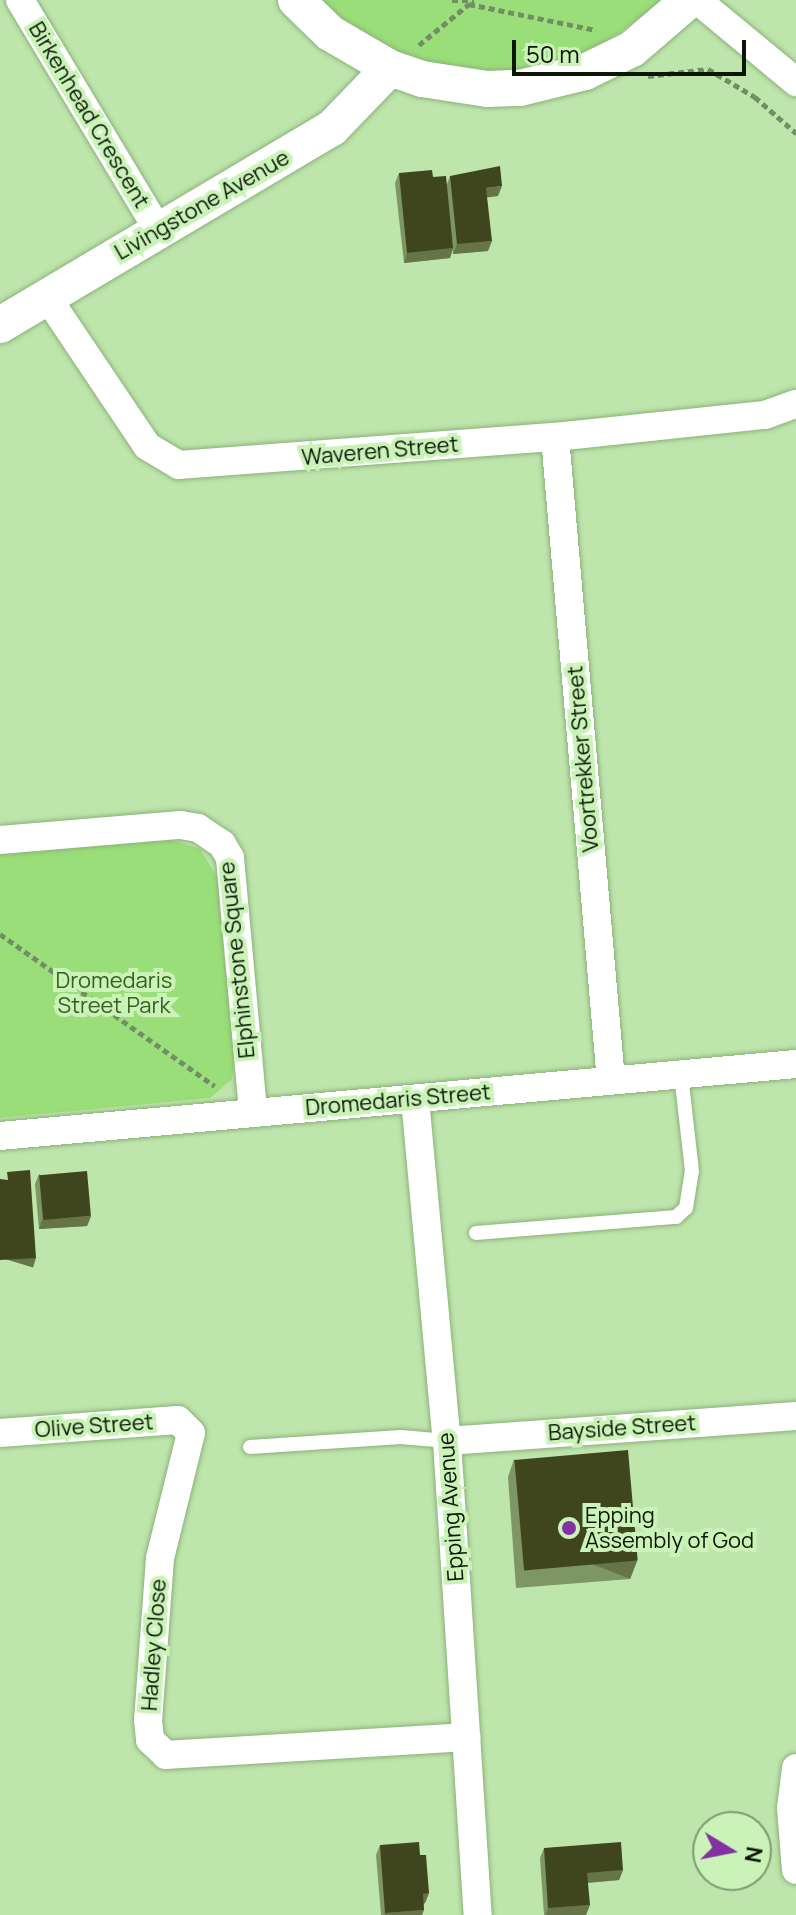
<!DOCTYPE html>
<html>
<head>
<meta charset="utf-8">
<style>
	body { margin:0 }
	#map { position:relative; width:796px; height:1915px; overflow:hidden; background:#bee5ac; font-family:Manrope,sans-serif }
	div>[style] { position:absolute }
	.green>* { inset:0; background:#9ade79 }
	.path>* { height:5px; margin-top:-2.5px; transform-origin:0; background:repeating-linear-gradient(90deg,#728e65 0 6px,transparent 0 10px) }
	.roads { filter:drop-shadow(0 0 2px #8bb17a) drop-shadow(0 0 2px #8bb17a) }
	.service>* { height:14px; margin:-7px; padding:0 7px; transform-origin:7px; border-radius:7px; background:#fff }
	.minor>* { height:28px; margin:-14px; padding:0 14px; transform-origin:14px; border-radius:14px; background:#fff }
	.tertiary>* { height:36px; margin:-18px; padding:0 18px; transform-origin:18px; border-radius:18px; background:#fff }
	.wall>* { inset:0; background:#7e9564 }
	.shaded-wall>* { inset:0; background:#657547; transform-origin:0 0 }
	.building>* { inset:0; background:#3f451c; transform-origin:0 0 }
	.dots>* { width:22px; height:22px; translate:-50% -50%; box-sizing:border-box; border:4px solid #cbf3b9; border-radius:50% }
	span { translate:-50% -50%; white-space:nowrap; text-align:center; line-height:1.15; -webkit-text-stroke:8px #cbf3b9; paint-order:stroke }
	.street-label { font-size:22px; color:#091704 }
	.park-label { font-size:22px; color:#35611c }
	.poi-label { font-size:22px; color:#091704 }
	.left { translate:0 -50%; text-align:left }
	.north { position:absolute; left:692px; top:1811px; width:80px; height:80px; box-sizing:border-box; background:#cbf3b9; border:2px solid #7d9b71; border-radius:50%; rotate:100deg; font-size:22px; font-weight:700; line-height:32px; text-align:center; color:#091704 }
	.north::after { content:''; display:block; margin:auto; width:28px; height:36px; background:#8432a1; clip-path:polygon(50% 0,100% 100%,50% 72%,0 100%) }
	.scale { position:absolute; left:512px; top:40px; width:234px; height:36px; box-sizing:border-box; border:4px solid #091704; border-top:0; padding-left:10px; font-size:24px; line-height:28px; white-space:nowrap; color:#091704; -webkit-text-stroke:6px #cbf3b9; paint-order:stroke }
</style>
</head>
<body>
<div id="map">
	<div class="green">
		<div style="clip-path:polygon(317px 0,664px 0,599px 47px,566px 60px,498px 73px,428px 65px,363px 37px)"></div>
		<div style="clip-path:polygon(170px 839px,200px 849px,217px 877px,235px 1059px,232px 1079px,210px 1098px,0 1118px,0 854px)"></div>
	</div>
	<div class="path">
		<div style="left:452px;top:0;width:22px"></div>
		<div style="left:419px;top:45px;width:65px;rotate:-39.4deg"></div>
		<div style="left:469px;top:4px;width:130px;rotate:11.6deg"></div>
		<div style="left:648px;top:76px;width:60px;rotate:-6.7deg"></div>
		<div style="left:708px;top:69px;width:55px;rotate:30.8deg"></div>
		<div style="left:755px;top:97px;width:55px;rotate:41.3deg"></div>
		<div style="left:0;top:934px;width:263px;rotate:35.3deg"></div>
	</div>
	<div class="roads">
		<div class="service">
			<div style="left:476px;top:1233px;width:201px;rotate:-4.6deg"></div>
			<div style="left:676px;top:1217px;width:13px;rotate:-42deg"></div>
			<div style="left:686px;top:1208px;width:37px;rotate:-81deg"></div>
			<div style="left:692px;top:1171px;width:97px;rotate:-96.5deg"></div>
			<div style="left:250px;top:1447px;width:151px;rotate:-3.8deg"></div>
			<div style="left:401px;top:1437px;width:46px;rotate:5deg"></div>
		</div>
		<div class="minor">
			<div style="left:20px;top:0;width:268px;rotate:59deg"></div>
			<div style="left:697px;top:0;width:129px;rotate:39.6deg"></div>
			<div style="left:47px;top:297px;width:179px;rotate:56.1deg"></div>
			<div style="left:147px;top:446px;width:37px;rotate:31deg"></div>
			<div style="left:179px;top:465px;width:377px;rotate:-4.3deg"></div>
			<div style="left:555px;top:437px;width:211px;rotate:-6deg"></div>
			<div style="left:765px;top:415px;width:33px;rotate:-20deg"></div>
			<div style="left:555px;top:437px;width:646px;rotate:85.03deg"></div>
			<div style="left:0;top:840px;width:181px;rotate:-4.8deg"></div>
			<div style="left:180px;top:825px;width:18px;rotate:9deg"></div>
			<div style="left:198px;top:828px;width:29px;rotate:34deg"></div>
			<div style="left:222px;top:844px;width:16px;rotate:60deg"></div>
			<div style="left:230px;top:858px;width:256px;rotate:84.8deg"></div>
			<div style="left:415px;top:1099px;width:343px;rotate:84.7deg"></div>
			<div style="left:447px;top:1441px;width:475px;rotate:86.3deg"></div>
			<div style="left:0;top:1136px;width:799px;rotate:-5.17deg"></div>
			<div style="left:0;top:1433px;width:178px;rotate:-4.2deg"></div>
			<div style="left:178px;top:1420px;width:18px;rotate:45deg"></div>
			<div style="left:191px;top:1433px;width:129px;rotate:103.9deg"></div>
			<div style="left:160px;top:1558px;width:162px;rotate:94.2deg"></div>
			<div style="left:148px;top:1720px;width:20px;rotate:84deg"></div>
			<div style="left:150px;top:1740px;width:22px;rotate:43deg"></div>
			<div style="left:166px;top:1755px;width:301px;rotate:-3.4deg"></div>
			<div style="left:447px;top:1441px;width:350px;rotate:-4.1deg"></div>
			<div style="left:796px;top:1768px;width:40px;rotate:97.1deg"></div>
			<div style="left:791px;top:1808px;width:62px;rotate:85.4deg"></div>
		</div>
		<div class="tertiary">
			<div style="left:296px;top:0;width:47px;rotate:44.1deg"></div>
			<div style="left:330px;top:33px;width:69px;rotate:30.3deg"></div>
			<div style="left:390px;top:68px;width:34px;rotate:19deg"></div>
			<div style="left:422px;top:79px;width:66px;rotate:8.7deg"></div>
			<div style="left:487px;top:89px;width:33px;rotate:-2deg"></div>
			<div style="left:520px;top:88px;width:67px;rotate:-13.8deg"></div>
			<div style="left:585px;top:72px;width:52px;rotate:-26.1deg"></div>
			<div style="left:632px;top:49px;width:75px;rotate:-40.7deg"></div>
			<div style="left:0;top:325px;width:386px;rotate:-30.7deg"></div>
			<div style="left:332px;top:128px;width:83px;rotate:-46deg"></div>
		</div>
	</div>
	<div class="wall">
		<div style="clip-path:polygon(399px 173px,433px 177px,447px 184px,450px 176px,498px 196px,487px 197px,488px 251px,453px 254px,453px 250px,450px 258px,404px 263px,395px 183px)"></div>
		<div style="clip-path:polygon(39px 1174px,91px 1216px,87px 1226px,39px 1229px,35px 1184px)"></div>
		<div style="clip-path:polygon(514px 1459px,637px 1561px,630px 1579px,516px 1588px,508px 1477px)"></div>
		<div style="clip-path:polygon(380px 1845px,420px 1855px,429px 1893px,425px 1903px,424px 1904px,422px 1915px,381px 1915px,376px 1855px)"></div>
		<div style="clip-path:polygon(544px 1848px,623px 1870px,619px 1880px,588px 1883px,586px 1915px,544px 1915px,540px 1858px)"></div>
	</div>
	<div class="shaded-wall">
		<div style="clip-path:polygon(502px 186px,498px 196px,483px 198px,486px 188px)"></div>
		<div style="clip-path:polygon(492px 241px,488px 251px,453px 254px,457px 244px)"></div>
		<div style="clip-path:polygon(453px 248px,450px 258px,404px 263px,407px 253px)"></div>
		<div style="clip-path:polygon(91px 1216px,87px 1226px,39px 1229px,42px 1220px)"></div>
		<div style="left:36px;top:1258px;width:10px;height:36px;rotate:107deg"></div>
		<div style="left:637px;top:1561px;width:19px;height:114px;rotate:111deg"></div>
		<div style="clip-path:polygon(623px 1870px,619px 1880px,584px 1883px,587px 1873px)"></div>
		<div style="clip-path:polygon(429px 1893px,425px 1903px,419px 1904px,423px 1894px)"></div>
		<div style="clip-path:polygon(590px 1905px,586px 1915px,546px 1915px,548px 1908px)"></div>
		<div style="clip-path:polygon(424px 1910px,422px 1915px,384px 1915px,385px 1913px)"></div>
	</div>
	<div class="building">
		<div style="clip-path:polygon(500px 166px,502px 186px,486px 188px,492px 241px,457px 244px,450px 176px)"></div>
		<div style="clip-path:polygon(432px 170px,433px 177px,446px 176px,453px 248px,407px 253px,399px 173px)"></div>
		<div style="clip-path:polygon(30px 1170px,36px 1258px,0 1260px,0 1179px,8px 1180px,7px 1172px)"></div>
		<div style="left:87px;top:1171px;width:45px;height:48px;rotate:85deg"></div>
		<div style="left:628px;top:1450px;width:111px;height:114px;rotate:85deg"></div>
		<div style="clip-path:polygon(419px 1842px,420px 1855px,426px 1855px,429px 1893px,423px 1894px,424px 1910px,385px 1913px,380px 1845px)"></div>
		<div style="clip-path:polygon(621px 1842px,623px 1870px,587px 1873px,590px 1905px,548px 1908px,544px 1848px)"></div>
	</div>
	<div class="dots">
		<div style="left:569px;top:1528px;background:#8432a1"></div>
	</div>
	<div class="street-label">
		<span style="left:89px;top:115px;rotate:59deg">Birkenhead Crescent</span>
		<span style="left:202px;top:205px;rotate:-30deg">Livingstone Avenue</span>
		<span style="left:380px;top:451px;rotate:-5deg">Waveren Street</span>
		<span style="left:583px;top:759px;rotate:-95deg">Voortrekker Street</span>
		<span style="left:237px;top:960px;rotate:-96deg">Elphinstone Square</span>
		<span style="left:398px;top:1100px;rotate:-5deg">Dromedaris Street</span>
		<span style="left:94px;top:1426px;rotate:-4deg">Olive Street</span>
		<span style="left:622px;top:1428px;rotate:-4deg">Bayside Street</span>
		<span style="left:451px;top:1507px;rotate:-94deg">Epping Avenue</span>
		<span style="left:154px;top:1645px;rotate:-86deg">Hadley Close</span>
	</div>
	<div class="park-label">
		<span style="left:114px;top:993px">Dromedaris<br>Street Park</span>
	</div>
	<div class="poi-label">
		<span class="left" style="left:585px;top:1528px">Epping<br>Assembly of God</span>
	</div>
	<div class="north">N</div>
	<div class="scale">50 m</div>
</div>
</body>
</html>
